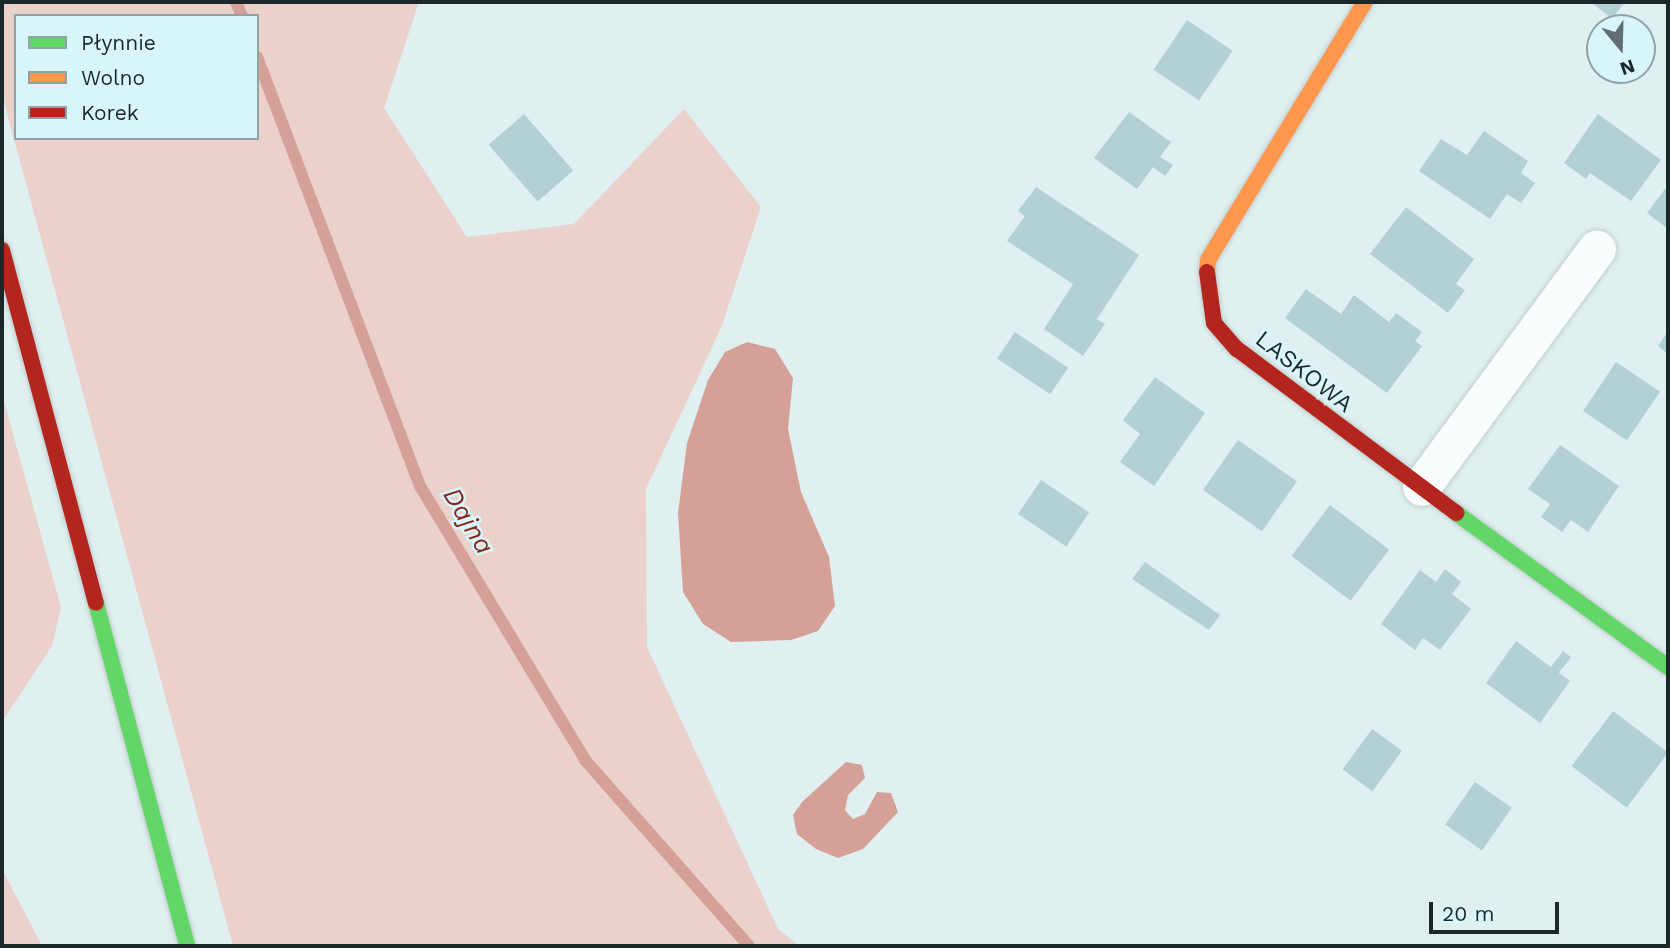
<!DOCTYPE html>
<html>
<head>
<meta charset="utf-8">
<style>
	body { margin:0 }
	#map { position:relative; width:1670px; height:948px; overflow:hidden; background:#e0f0f1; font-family:"Work Sans",sans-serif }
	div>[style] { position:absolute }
	.green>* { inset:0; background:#ead1cc }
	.water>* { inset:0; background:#d5a097 }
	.stream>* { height:12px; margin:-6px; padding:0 6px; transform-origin:6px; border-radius:6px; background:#d5a097 }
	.building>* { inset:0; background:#b3d0d3; transform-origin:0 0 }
	.roads { filter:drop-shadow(0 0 2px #c1cdce) drop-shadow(0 0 2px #c1cdce) }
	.street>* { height:38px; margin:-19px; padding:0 19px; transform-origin:19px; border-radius:19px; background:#fafdfd }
	.fast>* { height:16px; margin:-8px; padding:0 8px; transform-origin:8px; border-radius:8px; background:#63d668 }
	.slow>* { height:16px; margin:-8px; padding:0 8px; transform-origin:8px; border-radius:8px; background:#ff974d }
	.jam>* { height:16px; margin:-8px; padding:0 8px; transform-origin:8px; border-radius:8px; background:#b3261e }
	span { translate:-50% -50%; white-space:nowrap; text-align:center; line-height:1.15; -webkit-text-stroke:5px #d8f6f9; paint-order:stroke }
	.street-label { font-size:24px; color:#1c2729 }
	.water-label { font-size:26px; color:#87261b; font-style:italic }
	.frame { position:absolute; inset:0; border:4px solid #1c2729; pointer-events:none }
	.legend { position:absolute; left:14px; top:14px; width:245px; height:126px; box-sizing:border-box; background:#d8f6f9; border:2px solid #8da3a6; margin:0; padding:9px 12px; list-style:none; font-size:21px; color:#1c2729 }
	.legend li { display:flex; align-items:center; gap:14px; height:35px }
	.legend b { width:35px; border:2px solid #8da3a6 }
	.north { position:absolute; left:1586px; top:14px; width:70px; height:70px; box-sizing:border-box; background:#d8f6f9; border:2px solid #8da3a6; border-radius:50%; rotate:161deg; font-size:19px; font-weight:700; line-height:28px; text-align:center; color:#1c2729 }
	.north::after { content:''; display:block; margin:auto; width:24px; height:32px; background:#616d6f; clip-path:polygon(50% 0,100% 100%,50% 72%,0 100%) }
	.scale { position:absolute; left:1429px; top:902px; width:130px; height:32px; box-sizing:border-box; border:4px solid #1c2729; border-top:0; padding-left:9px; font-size:21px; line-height:24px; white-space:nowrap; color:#1c2729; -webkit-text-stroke:5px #d8f6f9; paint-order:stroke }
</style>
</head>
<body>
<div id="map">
	<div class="green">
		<div style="clip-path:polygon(evenodd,2px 2px,419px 2px,384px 108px,467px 237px,574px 224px,684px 109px,761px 207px,721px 328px,646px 489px,647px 647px,778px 929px,800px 946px,233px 946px,2px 95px,2px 2px,16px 16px,257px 16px,257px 138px,16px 138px,16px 16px)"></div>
		<div style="clip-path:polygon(2px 394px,61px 607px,52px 646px,2px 722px)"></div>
		<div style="clip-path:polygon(2px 869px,42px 946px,2px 946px)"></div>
	</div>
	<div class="water">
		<div style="clip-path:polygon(747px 342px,775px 349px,793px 378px,788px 429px,801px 492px,829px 557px,835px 606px,818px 631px,791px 640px,731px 642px,703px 624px,683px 592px,678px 513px,687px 443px,708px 380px,725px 352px)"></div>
		<div style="clip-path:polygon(846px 762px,862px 765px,865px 778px,848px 795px,845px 810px,853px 819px,865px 814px,877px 792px,891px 793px,898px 812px,863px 849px,838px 858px,816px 849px,797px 834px,793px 815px,802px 802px)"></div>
	</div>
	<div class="stream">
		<div style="left:236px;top:2px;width:15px;rotate:67deg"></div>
		<div style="left:257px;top:57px;width:459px;rotate:69.2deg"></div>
		<div style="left:420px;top:486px;width:320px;rotate:58.9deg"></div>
		<div style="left:585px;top:760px;width:248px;rotate:48.6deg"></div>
	</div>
	<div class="building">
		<div style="clip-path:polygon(1591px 2px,1625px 2px,1612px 19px)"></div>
		<div style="left:1187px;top:20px;width:55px;height:60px;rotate:34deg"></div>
		<div style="clip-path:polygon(1129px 112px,1171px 142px,1160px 157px,1173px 165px,1165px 176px,1153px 167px,1137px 189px,1094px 158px)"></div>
		<div style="left:524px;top:114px;width:75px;height:47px;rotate:49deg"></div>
		<div style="clip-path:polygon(1598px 114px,1661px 160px,1631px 201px,1590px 173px,1586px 179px,1564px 163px)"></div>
		<div style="clip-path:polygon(1484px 131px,1528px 161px,1521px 173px,1535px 183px,1521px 203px,1507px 194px,1490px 219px,1419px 171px,1441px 139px,1467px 155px)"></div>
		<div style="clip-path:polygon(1668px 185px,1668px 229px,1647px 213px)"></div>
		<div style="clip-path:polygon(1036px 187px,1139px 255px,1097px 319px,1105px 324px,1083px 356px,1044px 329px,1073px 284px,1007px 241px,1025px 216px,1018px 211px)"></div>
		<div style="clip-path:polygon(1406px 207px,1474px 259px,1456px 284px,1465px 290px,1448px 313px,1370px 254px)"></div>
		<div style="clip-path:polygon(1306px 289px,1341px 314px,1354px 295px,1389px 322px,1396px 313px,1422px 332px,1415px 341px,1422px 346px,1387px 393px,1285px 318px)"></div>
		<div style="clip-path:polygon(1668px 331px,1668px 354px,1658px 346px)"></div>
		<div style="left:1015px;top:332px;width:64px;height:32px;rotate:34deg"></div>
		<div style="left:1616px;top:362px;width:53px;height:59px;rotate:34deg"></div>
		<div style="clip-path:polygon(1155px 377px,1205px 413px,1154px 486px,1120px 462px,1140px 434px,1123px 420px)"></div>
		<div style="left:1238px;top:440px;width:72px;height:61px;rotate:35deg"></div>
		<div style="clip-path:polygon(1560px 445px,1619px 486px,1588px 532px,1571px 520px,1562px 532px,1541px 517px,1550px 504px,1528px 489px)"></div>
		<div style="left:1041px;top:480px;width:58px;height:41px;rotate:34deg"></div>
		<div style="left:1330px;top:505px;width:74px;height:64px;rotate:37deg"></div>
		<div style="clip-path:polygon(1145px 562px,1220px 615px,1209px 630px,1132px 579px)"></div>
		<div style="clip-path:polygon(1445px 569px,1461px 582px,1452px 594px,1471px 609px,1440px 650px,1423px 638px,1415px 650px,1381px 624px,1420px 570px,1436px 582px)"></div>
		<div style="clip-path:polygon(1516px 641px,1551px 667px,1563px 651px,1571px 657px,1559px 673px,1570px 681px,1540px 723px,1486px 683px)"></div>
		<div style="left:1613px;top:711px;width:69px;height:69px;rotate:37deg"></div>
		<div style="left:1372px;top:729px;width:37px;height:50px;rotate:36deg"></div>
		<div style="left:1475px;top:782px;width:45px;height:52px;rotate:35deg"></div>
	</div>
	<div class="roads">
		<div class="street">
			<div style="left:1422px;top:487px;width:295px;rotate:-53.6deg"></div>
		</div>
		<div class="fast">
			<div style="left:1456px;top:513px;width:262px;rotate:36deg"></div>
			<div style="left:96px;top:603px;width:355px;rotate:75.1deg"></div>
		</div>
		<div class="slow">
			<div style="left:1207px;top:272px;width:12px;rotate:-85deg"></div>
			<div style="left:1208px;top:260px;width:302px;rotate:-58.7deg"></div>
		</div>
		<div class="jam">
			<div style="left:2px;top:250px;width:365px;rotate:75.1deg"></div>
			<div style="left:1207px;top:272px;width:51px;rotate:82.2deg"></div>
			<div style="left:1214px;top:323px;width:35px;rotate:49deg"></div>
			<div style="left:1237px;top:349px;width:274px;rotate:36.8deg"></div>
		</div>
	</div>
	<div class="street-label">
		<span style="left:1304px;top:372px;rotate:38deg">LASKOWA</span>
	</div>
	<div class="water-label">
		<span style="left:468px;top:521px;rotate:59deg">Dajna</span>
	</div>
	<div class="frame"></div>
	<ul class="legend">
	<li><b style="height:9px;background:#63d668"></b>Płynnie</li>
	<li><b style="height:9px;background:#ff974d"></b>Wolno</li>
	<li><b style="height:9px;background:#b3261e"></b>Korek</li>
	</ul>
	<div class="north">N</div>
	<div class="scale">20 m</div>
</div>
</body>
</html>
